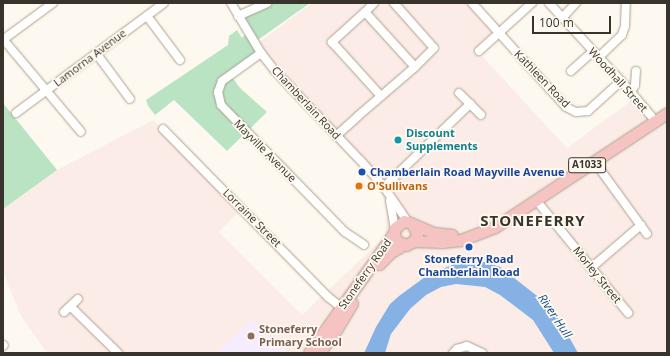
<!DOCTYPE html>
<html>
<head>
<meta charset="utf-8">
<style>
	body { margin:0 }
	#map { position:relative; width:670px; height:356px; overflow:hidden; background:#fef9f0; font-family:"Open Sans",sans-serif }
	div>[style] { position:absolute }
	.industrial>* { inset:0; background:#fcece8 }
	.education>* { inset:0; background:#f7ebff }
	.green>* { inset:0; background:#b9e3c3 }
	.water>* { inset:0; background:#86b1e5 }
	.roads { filter:drop-shadow(0 0 1px #ada18b) drop-shadow(0 0 1px #ada18b) }
	.minor>* { height:8px; margin:-4px; padding:0 4px; transform-origin:4px; border-radius:4px; background:#fff }
	.highway>* { height:11px; margin:-5.5px; padding:0 5.5px; transform-origin:5.5px; border-radius:5.5px; background:#f5c3c2 }
	.dots>* { width:11px; height:11px; translate:-50% -50%; box-sizing:border-box; border:2px solid #fef9f0; border-radius:50% }
	span { translate:-50% -50%; white-space:nowrap; text-align:center; line-height:1.15; -webkit-text-stroke:3.5px #fef9f0; paint-order:stroke }
	.shield-label span { padding:1px 3px; background:#fef9f0; border:1px solid; border-radius:3px; -webkit-text-stroke-width:0 }
	.shield-label { font-size:10px; color:#39342b; font-weight:700 }
	.street-label { font-size:11px; color:#39342b }
	.culture-label { font-size:11px; color:#0d838f; font-weight:700 }
	.left { translate:0 -50%; text-align:left }
	.transit-label { font-size:11px; color:#164399; font-weight:700 }
	.food-label { font-size:11px; color:#c56008; font-weight:700 }
	.education-label { font-size:11px; color:#785e54; font-weight:700 }
	.water-label { font-size:12px; color:#114e8c; font-style:italic }
	.district-label { font-size:15px; color:#39342b; font-weight:700; letter-spacing:1px }
	.frame { position:absolute; inset:0; border:4px solid #39342b; pointer-events:none }
	.scale { position:absolute; left:532px; top:16px; width:79px; height:18px; box-sizing:border-box; border:2px solid #39342b; border-top:0; padding-left:5px; font-size:12px; line-height:14px; white-space:nowrap; color:#39342b; -webkit-text-stroke:3px #fef9f0; paint-order:stroke }
</style>
</head>
<body>
<div id="map">
	<div class="industrial">
		<div style="clip-path:polygon(312px 3px,477px 3px,505px 33px,481px 55px,567px 148px,632px 100px,647px 119px,667px 106px,667px 353px,578px 353px,545px 302px,500px 267px,429px 274px,399px 296px,369px 341px,364px 353px,286px 353px,252px 320px,216px 353px,48px 353px,44px 349px,21px 316px,3px 272px,3px 209px,57px 170px,153px 120px,241px 209px,219px 232px,302px 315px,384px 237px,388px 208px,381px 193px,361px 169px,285px 91px,251px 48px)"></div>
		<div style="clip-path:polygon(456px 284px,485px 287px,500px 295px,533px 320px,554px 353px,385px 353px,391px 334px,410px 309px,426px 295px,441px 287px)"></div>
	</div>
	<div class="education">
		<div style="clip-path:polygon(252px 320px,286px 353px,216px 353px)"></div>
	</div>
	<div class="green">
		<div style="clip-path:polygon(267px 3px,310px 3px,255px 42px,263px 55px,232px 77px,240px 88px,267px 112px,227px 151px,174px 100px,155px 115px,148px 106px,146px 100px,228px 45px,229px 36px,237px 30px,242px 38px,248px 32px,238px 16px)"></div>
		<div style="clip-path:polygon(3px 103px,57px 170px,3px 209px)"></div>
	</div>
	<div class="water">
		<div style="clip-path:polygon(485px 262px,500px 267px,545px 302px,559px 319px,578px 353px,554px 353px,533px 320px,500px 295px,485px 287px,456px 284px,441px 287px,426px 295px,410px 309px,391px 334px,385px 353px,364px 353px,376px 327px,390px 304px,399px 296px,429px 274px,455px 264px)"></div>
	</div>
	<div class="roads">
		<div class="minor">
			<div style="left:231px;top:3px;width:58px;rotate:59deg"></div>
			<div style="left:261px;top:53px;width:23px;rotate:52deg"></div>
			<div style="left:275px;top:71px;width:123px;rotate:46.3deg"></div>
			<div style="left:360px;top:160px;width:36px;rotate:48deg"></div>
			<div style="left:384px;top:187px;width:42px;rotate:55.6deg"></div>
			<div style="left:394px;top:3px;width:60px;rotate:48.4deg"></div>
			<div style="left:434px;top:48px;width:27px;rotate:135deg"></div>
			<div style="left:472px;top:3px;width:140px;rotate:47.9deg"></div>
			<div style="left:566px;top:107px;width:11px;rotate:27deg"></div>
			<div style="left:576px;top:112px;width:12px;rotate:-5deg"></div>
			<div style="left:588px;top:111px;width:45px;rotate:-42.3deg"></div>
			<div style="left:549px;top:3px;width:121px;rotate:47.3deg"></div>
			<div style="left:631px;top:92px;width:38px;rotate:50deg"></div>
			<div style="left:364px;top:13px;width:14px;rotate:-45deg"></div>
			<div style="left:147px;top:16px;width:55px;rotate:53.1deg"></div>
			<div style="left:238px;top:16px;width:32px;rotate:-24deg"></div>
			<div style="left:562px;top:18px;width:21px;rotate:-47deg"></div>
			<div style="left:3px;top:39px;width:121px;rotate:50deg"></div>
			<div style="left:4px;top:39px;width:61px;rotate:-36.3deg"></div>
			<div style="left:479px;top:51px;width:72px;rotate:-42.2deg"></div>
			<div style="left:96px;top:53px;width:57px;rotate:53.5deg"></div>
			<div style="left:261px;top:53px;width:48px;rotate:144.3deg"></div>
			<div style="left:222px;top:81px;width:12px;rotate:110deg"></div>
			<div style="left:218px;top:92px;width:13px;rotate:77deg"></div>
			<div style="left:221px;top:105px;width:177px;rotate:45.7deg"></div>
			<div style="left:345px;top:232px;width:23px;rotate:34deg"></div>
			<div style="left:599px;top:57px;width:32px;rotate:-44deg"></div>
			<div style="left:622px;top:35px;width:9px;rotate:-72deg"></div>
			<div style="left:625px;top:26px;width:23px;rotate:-88deg"></div>
			<div style="left:571px;top:71px;width:30px;rotate:-42deg"></div>
			<div style="left:631px;top:92px;width:8px;rotate:-60deg"></div>
			<div style="left:635px;top:85px;width:14px;rotate:-86deg"></div>
			<div style="left:459px;top:93px;width:31px;rotate:45deg"></div>
			<div style="left:16px;top:113px;width:184px;rotate:-36.6deg"></div>
			<div style="left:163px;top:129px;width:235px;rotate:45.5deg"></div>
			<div style="left:328px;top:297px;width:16px;rotate:38deg"></div>
			<div style="left:336px;top:136px;width:30px;rotate:-42deg"></div>
			<div style="left:358px;top:116px;width:75px;rotate:-40.7deg"></div>
			<div style="left:415px;top:67px;width:74px;rotate:-132.3deg"></div>
			<div style="left:365px;top:12px;width:45px;rotate:137.7deg"></div>
			<div style="left:332px;top:42px;width:73px;rotate:47.8deg"></div>
			<div style="left:594px;top:161px;width:90px;rotate:54deg"></div>
			<div style="left:384px;top:187px;width:120px;rotate:-44deg"></div>
			<div style="left:536px;top:200px;width:146px;rotate:50.8deg"></div>
			<div style="left:390px;top:201px;width:27px;rotate:80deg"></div>
			<div style="left:591px;top:268px;width:66px;rotate:-40.7deg"></div>
			<div style="left:71px;top:307px;width:66px;rotate:44.4deg"></div>
			<div style="left:64px;top:312px;width:19px;rotate:-43deg"></div>
			<div style="left:3px;top:346px;width:1px;rotate:-45deg"></div>
			<div style="left:453px;top:353px;width:6px;rotate:-45deg"></div>
			<div style="left:457px;top:349px;width:10px;rotate:-17deg"></div>
			<div style="left:467px;top:346px;width:17px;rotate:25deg"></div>
		</div>
		<div class="highway">
			<div style="left:413px;top:225px;width:10px;rotate:66deg"></div>
			<div style="left:417px;top:234px;width:8px;rotate:113deg"></div>
			<div style="left:414px;top:241px;width:9px;rotate:153deg"></div>
			<div style="left:406px;top:245px;width:11px;rotate:-158deg"></div>
			<div style="left:396px;top:241px;width:8px;rotate:-104deg"></div>
			<div style="left:394px;top:233px;width:5px;rotate:-79deg"></div>
			<div style="left:395px;top:228px;width:11px;rotate:-38deg"></div>
			<div style="left:404px;top:221px;width:4px;rotate:14deg"></div>
			<div style="left:408px;top:222px;width:28px;rotate:23deg"></div>
			<div style="left:434px;top:233px;width:18px;rotate:6deg"></div>
			<div style="left:414px;top:241px;width:28px;rotate:2deg"></div>
			<div style="left:442px;top:242px;width:19px;rotate:-6deg"></div>
			<div style="left:461px;top:240px;width:36px;rotate:-21deg"></div>
			<div style="left:495px;top:227px;width:206px;rotate:-33.5deg"></div>
			<div style="left:379px;top:264px;width:17px;rotate:-45deg"></div>
			<div style="left:391px;top:252px;width:14px;rotate:-30deg"></div>
			<div style="left:309px;top:353px;width:147px;rotate:-54.7deg"></div>
			<div style="left:319px;top:353px;width:29px;rotate:-54deg"></div>
			<div style="left:336px;top:330px;width:31px;rotate:-59deg"></div>
		</div>
	</div>
	<div class="dots">
		<div style="left:398px;top:140px;background:#0f9aa8"></div>
		<div style="left:362px;top:172px;background:#1a4fb4"></div>
		<div style="left:359px;top:186px;background:#e8710a"></div>
		<div style="left:469px;top:247px;background:#1a4fb4"></div>
		<div style="left:251px;top:336px;background:#8d6e63"></div>
	</div>
	<div class="shield-label">
		<span style="left:587px;top:165px">A1033</span>
	</div>
	<div class="street-label">
		<span style="left:90px;top:58px;rotate:-37deg">Lamorna Avenue</span>
		<span style="left:542px;top:79px;rotate:46deg">Kathleen Road</span>
		<span style="left:618px;top:80px;rotate:48deg">Woodhall Street</span>
		<span style="left:306px;top:103px;rotate:47deg">Chamberlain Road</span>
		<span style="left:265px;top:151px;rotate:45deg">Mayville Avenue</span>
		<span style="left:252px;top:218px;rotate:45deg">Lorraine Street</span>
		<span style="left:365px;top:274px;rotate:-55deg">Stoneferry Road</span>
		<span style="left:597px;top:275px;rotate:51deg">Morley Street</span>
	</div>
	<div class="culture-label">
		<span class="left" style="left:406px;top:140px">Discount<br>Supplements</span>
	</div>
	<div class="transit-label">
		<span class="left" style="left:370px;top:172px">Chamberlain Road Mayville Avenue</span>
		<span style="left:469px;top:266px">Stoneferry Road<br>Chamberlain Road</span>
	</div>
	<div class="food-label">
		<span class="left" style="left:367px;top:186px">O'Sullivans</span>
	</div>
	<div class="education-label">
		<span class="left" style="left:259px;top:336px">Stoneferry<br>Primary School</span>
	</div>
	<div class="water-label">
		<span style="left:555px;top:316px;rotate:56deg">River Hull</span>
	</div>
	<div class="district-label">
		<span style="left:533px;top:221px">STONEFERRY</span>
	</div>
	<div class="frame"></div>
	<div class="scale">100 m</div>
</div>
</body>
</html>
